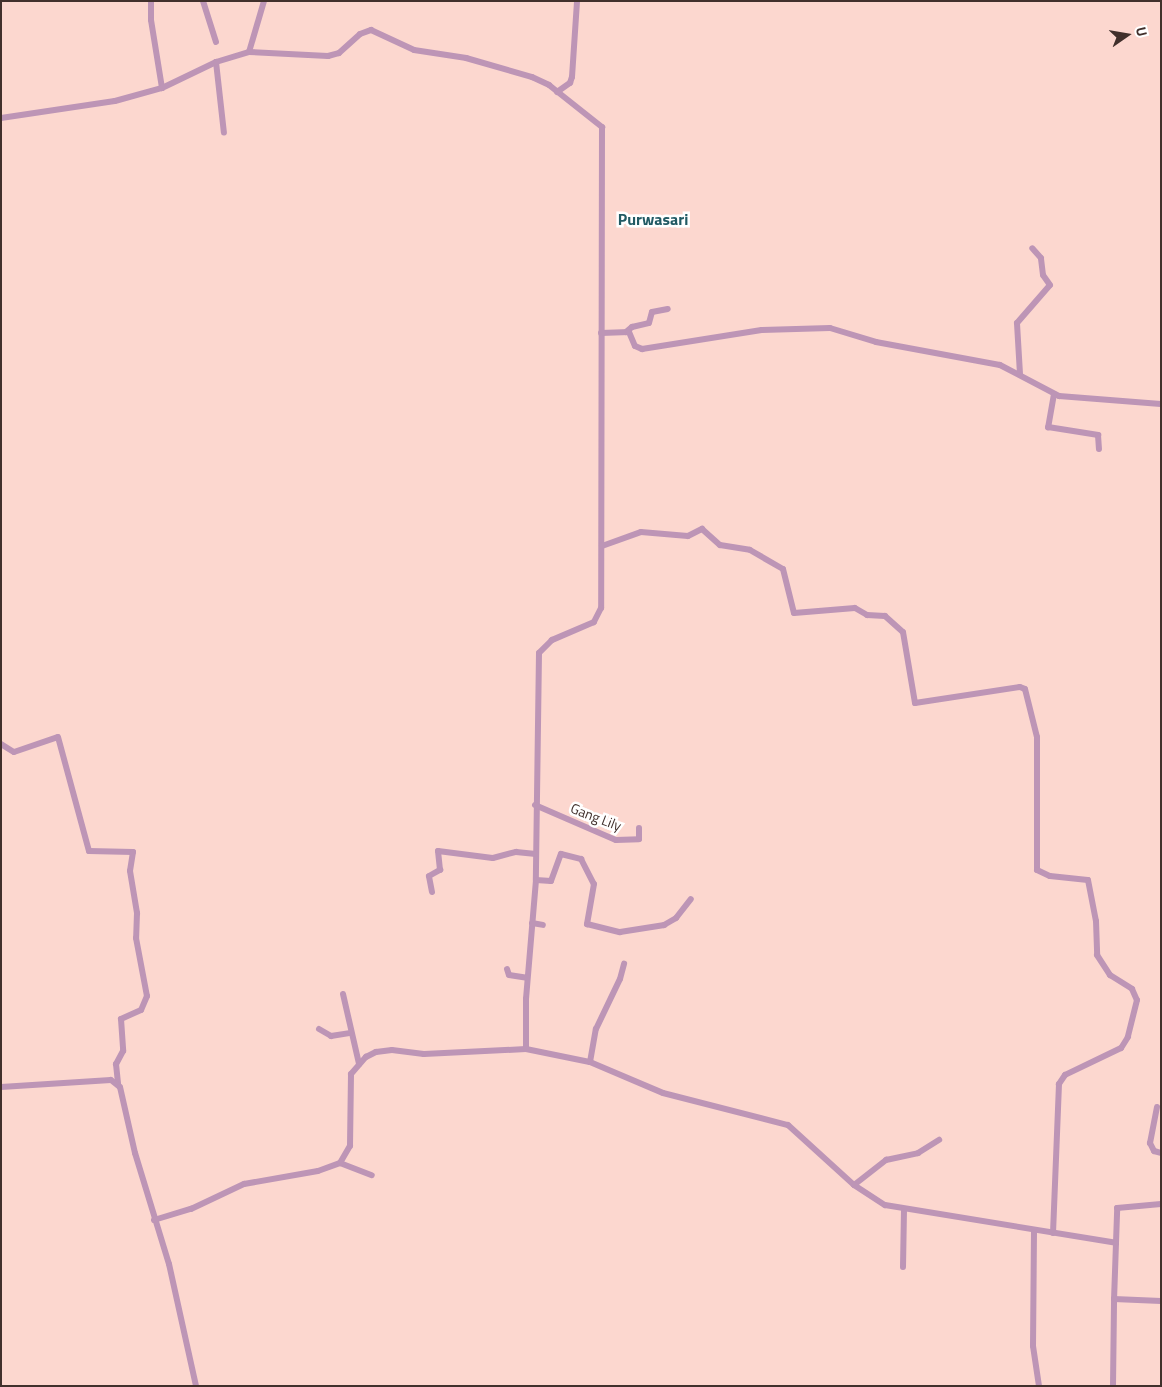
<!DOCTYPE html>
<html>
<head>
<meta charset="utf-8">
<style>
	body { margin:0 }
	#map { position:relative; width:1162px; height:1387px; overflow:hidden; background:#fcd7cf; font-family:"Titillium Web",sans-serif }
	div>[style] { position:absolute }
	.minor>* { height:6px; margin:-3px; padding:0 3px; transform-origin:3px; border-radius:3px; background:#bd95b6 }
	span { translate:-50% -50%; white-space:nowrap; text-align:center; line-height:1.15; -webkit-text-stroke:5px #fff; paint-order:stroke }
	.street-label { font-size:14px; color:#41302c }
	.quarter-label { font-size:16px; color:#225a64; font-weight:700 }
	.frame { position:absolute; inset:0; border:2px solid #41302c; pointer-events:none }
	.north { position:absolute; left:1102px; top:10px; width:50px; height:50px; -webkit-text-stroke:4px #fff; paint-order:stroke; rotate:77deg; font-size:14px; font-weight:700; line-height:20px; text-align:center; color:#41302c }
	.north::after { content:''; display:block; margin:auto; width:18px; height:22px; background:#41302c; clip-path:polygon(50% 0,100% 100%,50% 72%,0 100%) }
</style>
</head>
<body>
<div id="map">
	<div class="minor">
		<div style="left:151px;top:1px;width:19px;rotate:90deg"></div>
		<div style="left:151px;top:20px;width:69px;rotate:80.8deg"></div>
		<div style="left:203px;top:1px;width:43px;rotate:72.4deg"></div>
		<div style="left:249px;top:52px;width:53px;rotate:-73.6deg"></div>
		<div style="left:216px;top:62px;width:71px;rotate:83.6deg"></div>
		<div style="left:557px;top:92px;width:16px;rotate:-35deg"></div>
		<div style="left:570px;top:83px;width:6px;rotate:-72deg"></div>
		<div style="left:572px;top:77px;width:76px;rotate:-86.2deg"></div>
		<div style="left:1px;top:118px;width:115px;rotate:-8.5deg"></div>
		<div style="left:115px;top:101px;width:49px;rotate:-15.5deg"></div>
		<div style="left:162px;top:88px;width:60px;rotate:-25.7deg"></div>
		<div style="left:216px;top:62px;width:34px;rotate:-17deg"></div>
		<div style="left:249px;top:52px;width:79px;rotate:2.9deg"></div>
		<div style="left:328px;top:56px;width:11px;rotate:-15deg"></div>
		<div style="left:339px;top:53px;width:28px;rotate:-42deg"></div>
		<div style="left:360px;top:34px;width:12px;rotate:-20deg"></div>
		<div style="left:371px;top:30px;width:47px;rotate:24.9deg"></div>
		<div style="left:414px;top:50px;width:53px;rotate:8.7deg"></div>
		<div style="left:466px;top:58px;width:69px;rotate:16.1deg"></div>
		<div style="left:532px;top:77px;width:19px;rotate:25deg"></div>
		<div style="left:549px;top:85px;width:68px;rotate:38.4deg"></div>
		<div style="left:602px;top:127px;width:481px;rotate:90.1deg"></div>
		<div style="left:601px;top:608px;width:16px;rotate:117deg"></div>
		<div style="left:594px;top:622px;width:46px;rotate:156.8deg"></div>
		<div style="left:552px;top:640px;width:18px;rotate:135deg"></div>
		<div style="left:539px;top:653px;width:227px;rotate:90.8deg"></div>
		<div style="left:536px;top:880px;width:119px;rotate:94.8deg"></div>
		<div style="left:526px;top:999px;width:50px;rotate:90deg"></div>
		<div style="left:626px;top:332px;width:8px;rotate:-40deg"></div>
		<div style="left:632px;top:327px;width:17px;rotate:-13deg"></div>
		<div style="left:649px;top:323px;width:11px;rotate:-75deg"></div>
		<div style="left:652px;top:312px;width:16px;rotate:-11deg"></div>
		<div style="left:601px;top:333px;width:28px;rotate:-2deg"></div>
		<div style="left:629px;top:332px;width:15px;rotate:67deg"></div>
		<div style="left:635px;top:346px;width:8px;rotate:23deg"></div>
		<div style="left:642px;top:349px;width:121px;rotate:-9deg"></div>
		<div style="left:762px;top:330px;width:68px;rotate:-1.7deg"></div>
		<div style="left:830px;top:328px;width:48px;rotate:16.9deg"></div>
		<div style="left:876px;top:342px;width:126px;rotate:10.5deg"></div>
		<div style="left:1000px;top:365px;width:67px;rotate:27.7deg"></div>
		<div style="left:1059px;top:396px;width:102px;rotate:4.5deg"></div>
		<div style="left:1020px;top:374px;width:51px;rotate:-93.4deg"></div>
		<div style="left:1017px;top:323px;width:50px;rotate:-49deg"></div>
		<div style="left:1050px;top:285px;width:12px;rotate:-125deg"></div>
		<div style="left:1043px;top:275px;width:17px;rotate:-97deg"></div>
		<div style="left:1041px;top:258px;width:13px;rotate:-132deg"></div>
		<div style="left:1054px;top:394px;width:34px;rotate:100deg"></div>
		<div style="left:1048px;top:427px;width:51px;rotate:9.1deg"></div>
		<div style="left:1098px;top:435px;width:14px;rotate:86deg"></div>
		<div style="left:602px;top:546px;width:41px;rotate:-19.7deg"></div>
		<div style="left:641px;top:532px;width:47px;rotate:4.9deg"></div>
		<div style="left:688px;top:536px;width:16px;rotate:-27deg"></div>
		<div style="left:702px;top:529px;width:24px;rotate:42deg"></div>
		<div style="left:720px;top:545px;width:30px;rotate:9deg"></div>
		<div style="left:750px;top:550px;width:38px;rotate:30deg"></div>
		<div style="left:783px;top:569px;width:45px;rotate:76deg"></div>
		<div style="left:794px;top:613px;width:61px;rotate:-4.7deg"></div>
		<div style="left:855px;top:608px;width:14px;rotate:30deg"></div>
		<div style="left:867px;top:615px;width:18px;rotate:3deg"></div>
		<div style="left:885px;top:616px;width:24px;rotate:42deg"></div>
		<div style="left:903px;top:632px;width:72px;rotate:80.4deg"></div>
		<div style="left:915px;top:703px;width:106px;rotate:-8.7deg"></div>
		<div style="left:1020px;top:687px;width:5px;rotate:22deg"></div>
		<div style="left:1025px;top:689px;width:49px;rotate:76deg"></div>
		<div style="left:1037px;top:737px;width:133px;rotate:90deg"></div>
		<div style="left:1037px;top:870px;width:14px;rotate:25deg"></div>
		<div style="left:1050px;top:876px;width:38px;rotate:6deg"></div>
		<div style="left:1088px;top:880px;width:42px;rotate:79deg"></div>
		<div style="left:1096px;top:921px;width:34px;rotate:88deg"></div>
		<div style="left:1097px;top:955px;width:24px;rotate:57deg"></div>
		<div style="left:1110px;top:975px;width:26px;rotate:32deg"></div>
		<div style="left:1132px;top:989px;width:12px;rotate:66deg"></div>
		<div style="left:1137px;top:1000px;width:38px;rotate:104deg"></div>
		<div style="left:1128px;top:1037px;width:13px;rotate:122deg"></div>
		<div style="left:1121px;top:1048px;width:62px;rotate:154.3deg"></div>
		<div style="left:1065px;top:1075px;width:11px;rotate:124deg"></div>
		<div style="left:1059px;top:1084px;width:149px;rotate:92.3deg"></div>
		<div style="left:1px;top:744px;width:15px;rotate:32deg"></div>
		<div style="left:14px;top:752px;width:46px;rotate:-18.8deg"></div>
		<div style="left:58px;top:737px;width:118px;rotate:74.8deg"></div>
		<div style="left:89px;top:851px;width:44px;rotate:1.3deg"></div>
		<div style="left:133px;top:852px;width:19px;rotate:99deg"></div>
		<div style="left:130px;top:871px;width:43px;rotate:80.5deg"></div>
		<div style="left:137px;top:913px;width:25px;rotate:92deg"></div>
		<div style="left:136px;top:938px;width:59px;rotate:79.3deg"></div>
		<div style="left:147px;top:996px;width:15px;rotate:113deg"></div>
		<div style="left:141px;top:1010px;width:22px;rotate:156deg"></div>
		<div style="left:121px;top:1019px;width:32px;rotate:86deg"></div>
		<div style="left:123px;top:1051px;width:15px;rotate:118deg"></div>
		<div style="left:116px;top:1064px;width:20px;rotate:84deg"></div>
		<div style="left:535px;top:805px;width:88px;rotate:23.4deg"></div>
		<div style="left:616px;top:840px;width:23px;rotate:-2deg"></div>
		<div style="left:639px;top:839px;width:11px;rotate:-90deg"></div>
		<div style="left:536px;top:880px;width:15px;rotate:4deg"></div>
		<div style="left:551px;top:881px;width:29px;rotate:-70deg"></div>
		<div style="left:561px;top:854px;width:21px;rotate:14deg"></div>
		<div style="left:581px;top:859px;width:28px;rotate:63deg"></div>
		<div style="left:594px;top:884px;width:41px;rotate:99.9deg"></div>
		<div style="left:587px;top:924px;width:34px;rotate:14deg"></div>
		<div style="left:620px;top:932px;width:45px;rotate:-9deg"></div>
		<div style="left:664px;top:925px;width:14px;rotate:-30deg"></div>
		<div style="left:676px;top:918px;width:24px;rotate:-52deg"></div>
		<div style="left:432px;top:892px;width:16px;rotate:-101deg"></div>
		<div style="left:429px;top:876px;width:13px;rotate:-29deg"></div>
		<div style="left:440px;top:870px;width:19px;rotate:-96deg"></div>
		<div style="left:438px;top:851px;width:55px;rotate:7.3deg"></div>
		<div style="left:493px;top:858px;width:24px;rotate:-15deg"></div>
		<div style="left:516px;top:852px;width:20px;rotate:6deg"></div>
		<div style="left:532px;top:923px;width:11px;rotate:10deg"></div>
		<div style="left:507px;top:969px;width:6px;rotate:72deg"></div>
		<div style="left:509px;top:975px;width:18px;rotate:9deg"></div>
		<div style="left:343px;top:994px;width:72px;rotate:77.1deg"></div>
		<div style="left:319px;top:1029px;width:14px;rotate:30deg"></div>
		<div style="left:331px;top:1036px;width:20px;rotate:-9deg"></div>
		<div style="left:590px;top:1062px;width:34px;rotate:-80deg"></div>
		<div style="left:596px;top:1029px;width:55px;rotate:-64.4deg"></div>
		<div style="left:620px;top:979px;width:16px;rotate:-75deg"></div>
		<div style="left:1px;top:1087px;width:110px;rotate:-3.6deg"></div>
		<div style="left:111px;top:1080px;width:11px;rotate:38deg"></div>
		<div style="left:120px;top:1087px;width:68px;rotate:77.2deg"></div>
		<div style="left:135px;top:1153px;width:116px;rotate:73deg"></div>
		<div style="left:169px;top:1264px;width:125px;rotate:77.5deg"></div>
		<div style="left:1157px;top:1107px;width:37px;rotate:101deg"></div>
		<div style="left:1150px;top:1143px;width:9px;rotate:63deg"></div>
		<div style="left:1154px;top:1151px;width:7px;rotate:16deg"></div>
		<div style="left:340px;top:1163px;width:34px;rotate:21deg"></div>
		<div style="left:854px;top:1185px;width:41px;rotate:-38deg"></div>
		<div style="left:886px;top:1160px;width:33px;rotate:-12deg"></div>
		<div style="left:918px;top:1153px;width:25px;rotate:-32deg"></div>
		<div style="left:154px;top:1220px;width:39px;rotate:-17deg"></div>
		<div style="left:191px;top:1209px;width:59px;rotate:-25.3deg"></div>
		<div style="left:244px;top:1184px;width:75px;rotate:-10deg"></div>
		<div style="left:318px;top:1171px;width:23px;rotate:-20deg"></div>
		<div style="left:340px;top:1163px;width:20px;rotate:-60deg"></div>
		<div style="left:350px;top:1146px;width:72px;rotate:-89.2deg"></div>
		<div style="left:351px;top:1074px;width:23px;rotate:-49deg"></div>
		<div style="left:366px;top:1057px;width:11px;rotate:-27deg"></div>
		<div style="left:376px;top:1052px;width:16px;rotate:-7deg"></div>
		<div style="left:392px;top:1050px;width:32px;rotate:7deg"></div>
		<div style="left:424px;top:1054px;width:102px;rotate:-2.8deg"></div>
		<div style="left:526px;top:1049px;width:65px;rotate:11.5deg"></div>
		<div style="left:590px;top:1062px;width:79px;rotate:23deg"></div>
		<div style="left:663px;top:1093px;width:129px;rotate:14.4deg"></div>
		<div style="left:788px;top:1125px;width:89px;rotate:42.3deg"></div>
		<div style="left:854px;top:1185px;width:37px;rotate:33deg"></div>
		<div style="left:885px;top:1205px;width:234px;rotate:9.3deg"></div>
		<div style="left:1116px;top:1243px;width:56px;rotate:92deg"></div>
		<div style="left:1034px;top:1232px;width:114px;rotate:90.5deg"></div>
		<div style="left:1033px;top:1346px;width:40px;rotate:81.5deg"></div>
		<div style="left:1116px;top:1243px;width:35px;rotate:-88deg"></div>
		<div style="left:1117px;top:1208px;width:44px;rotate:-5.2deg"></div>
		<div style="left:903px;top:1267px;width:58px;rotate:-89deg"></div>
		<div style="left:1113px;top:1386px;width:87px;rotate:-89.3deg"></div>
		<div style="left:1114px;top:1299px;width:47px;rotate:2.4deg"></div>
	</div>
	<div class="street-label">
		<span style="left:596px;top:817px;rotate:21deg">Gang Lily</span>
	</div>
	<div class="quarter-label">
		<span style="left:653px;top:219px">Purwasari</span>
	</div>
	<div class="frame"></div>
	<div class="north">U</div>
</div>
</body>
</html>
